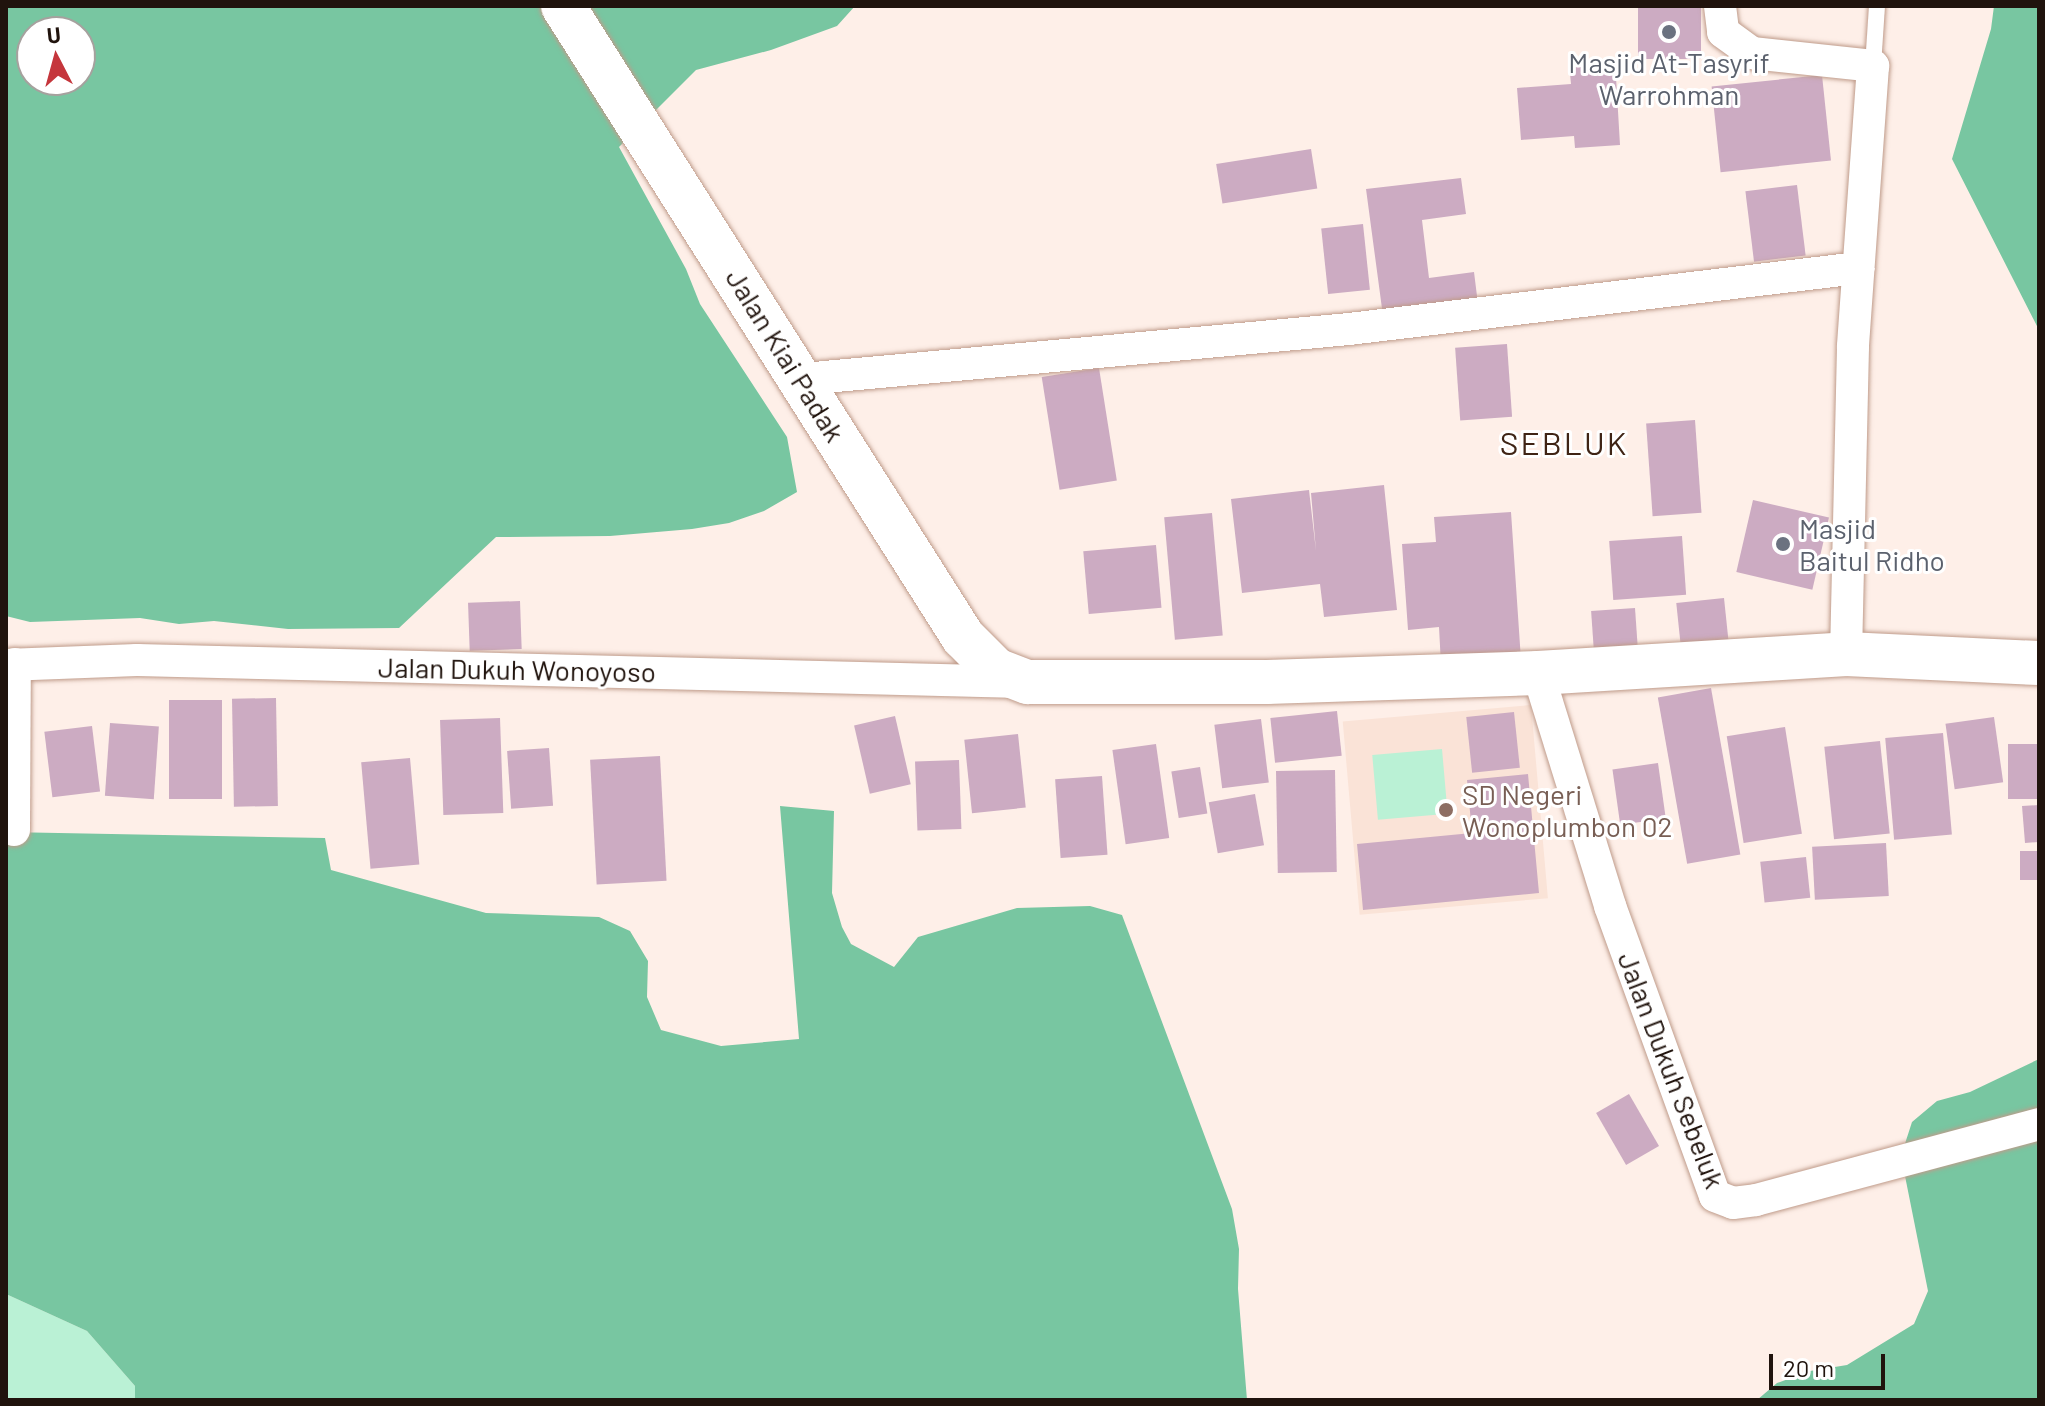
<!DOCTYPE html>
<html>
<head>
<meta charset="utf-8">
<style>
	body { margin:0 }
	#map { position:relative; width:2045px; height:1406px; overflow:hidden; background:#feefe8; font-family:Barlow,sans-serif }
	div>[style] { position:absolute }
	.education>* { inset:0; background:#fae3d7; transform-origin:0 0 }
	.green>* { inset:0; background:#baf1d5; transform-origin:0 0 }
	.forest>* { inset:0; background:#78c6a1 }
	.building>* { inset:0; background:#ccabc2; transform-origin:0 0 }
	.roads { filter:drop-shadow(0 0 2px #bf9b8a) drop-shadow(0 0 2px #bf9b8a) }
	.lane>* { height:16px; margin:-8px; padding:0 8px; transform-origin:8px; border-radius:8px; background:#fff }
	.street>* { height:32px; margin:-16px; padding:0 16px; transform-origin:16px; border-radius:16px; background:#fff }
	.secondary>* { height:44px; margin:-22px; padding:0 22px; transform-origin:22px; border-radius:22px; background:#fff }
	.dots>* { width:22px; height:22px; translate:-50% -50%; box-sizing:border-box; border:4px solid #fff; border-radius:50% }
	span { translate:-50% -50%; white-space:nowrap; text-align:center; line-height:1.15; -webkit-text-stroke:6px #fff; paint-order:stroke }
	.worship-label { font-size:28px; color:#5b616d }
	.left { translate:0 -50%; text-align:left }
	.street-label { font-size:28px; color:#20130d }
	.education-label { font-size:28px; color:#785e54 }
	.quarter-label { font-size:32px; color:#3f2415; letter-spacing:2px }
	.frame { position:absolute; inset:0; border:8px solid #20130d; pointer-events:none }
	.north { position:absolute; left:16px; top:16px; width:80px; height:80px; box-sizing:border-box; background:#fff; border:2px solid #a6a19e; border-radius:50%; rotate:354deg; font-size:22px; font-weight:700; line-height:32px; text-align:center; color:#20130d }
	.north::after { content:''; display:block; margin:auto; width:28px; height:36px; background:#c5363c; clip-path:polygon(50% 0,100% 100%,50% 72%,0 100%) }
	.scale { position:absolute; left:1769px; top:1354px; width:116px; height:36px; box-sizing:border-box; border:4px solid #20130d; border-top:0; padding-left:10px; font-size:24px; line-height:28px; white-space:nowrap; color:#20130d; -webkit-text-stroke:6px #fff; paint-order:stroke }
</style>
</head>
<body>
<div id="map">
	<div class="education">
		<div style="left:1531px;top:705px;width:194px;height:189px;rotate:85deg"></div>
	</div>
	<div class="green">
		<div style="left:1442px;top:749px;width:65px;height:70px;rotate:85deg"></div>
		<div style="clip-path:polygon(6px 1294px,87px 1331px,135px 1386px,135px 1400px,6px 1400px)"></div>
	</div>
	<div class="forest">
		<div style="clip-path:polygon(evenodd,6px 6px,855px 6px,837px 26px,771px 50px,696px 70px,619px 147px,686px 269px,700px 304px,787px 437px,797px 492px,764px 511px,729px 523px,692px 529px,610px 536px,496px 537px,399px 628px,288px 629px,214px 621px,179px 624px,140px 618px,30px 622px,6px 616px,6px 6px,32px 32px,80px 32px,80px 80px,32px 80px,32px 32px)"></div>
		<div style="clip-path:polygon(1994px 6px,2039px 6px,2039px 330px,1952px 159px,1991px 29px)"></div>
		<div style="clip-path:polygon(780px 806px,834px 811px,832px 893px,842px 927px,851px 944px,894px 967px,918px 937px,1017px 908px,1090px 906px,1122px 915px,1232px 1209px,1239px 1249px,1238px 1289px,1247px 1400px,135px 1400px,135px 1386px,87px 1331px,6px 1294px,6px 832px,325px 838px,331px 870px,486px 913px,599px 917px,630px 931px,648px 961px,647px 997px,661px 1030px,721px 1046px,799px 1039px)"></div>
		<div style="clip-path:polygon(2039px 1059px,2039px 1400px,1757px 1400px,1777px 1383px,1810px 1371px,1847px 1365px,1914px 1324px,1928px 1291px,1901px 1156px,1912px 1122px,1937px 1101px,1970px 1092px)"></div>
	</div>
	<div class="building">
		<div style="left:1638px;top:6px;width:63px;height:53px"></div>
		<div style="clip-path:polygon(1615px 60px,1620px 145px,1575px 148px,1574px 136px,1521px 140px,1517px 88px,1571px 84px,1569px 63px)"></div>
		<div style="left:1822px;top:75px;width:86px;height:111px;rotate:84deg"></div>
		<div style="left:1311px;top:149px;width:40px;height:96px;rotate:81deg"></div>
		<div style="clip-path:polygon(1461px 178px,1466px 214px,1422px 220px,1429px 278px,1474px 272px,1478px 304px,1383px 316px,1366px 189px)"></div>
		<div style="left:1797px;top:185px;width:71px;height:52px;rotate:83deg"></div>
		<div style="left:1363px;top:224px;width:66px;height:42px;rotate:84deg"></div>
		<div style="left:1507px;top:344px;width:73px;height:52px;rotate:86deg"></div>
		<div style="left:1099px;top:368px;width:114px;height:58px;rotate:81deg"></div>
		<div style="left:1695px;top:420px;width:93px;height:49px;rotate:86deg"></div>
		<div style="clip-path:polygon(1384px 485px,1397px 610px,1324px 617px,1320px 584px,1242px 593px,1231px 499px,1309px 490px,1316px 551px,1311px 493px)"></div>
		<div style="left:1753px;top:500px;width:78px;height:74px;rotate:13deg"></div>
		<div style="clip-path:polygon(1511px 512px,1521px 660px,1441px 665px,1439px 627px,1408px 630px,1402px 544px,1436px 542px,1434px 517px)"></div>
		<div style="left:1212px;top:513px;width:123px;height:48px;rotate:85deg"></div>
		<div style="left:1682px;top:536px;width:59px;height:73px;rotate:86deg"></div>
		<div style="left:1156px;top:545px;width:63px;height:73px;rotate:85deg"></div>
		<div style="left:1724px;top:598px;width:56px;height:48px;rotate:84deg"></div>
		<div style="left:520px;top:601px;width:48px;height:52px;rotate:88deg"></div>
		<div style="left:1635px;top:608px;width:44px;height:44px;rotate:86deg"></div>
		<div style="left:1711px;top:688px;width:169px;height:54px;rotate:80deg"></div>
		<div style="left:276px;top:698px;width:108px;height:44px;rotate:89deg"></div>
		<div style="left:169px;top:700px;width:53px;height:99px"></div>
		<div style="left:1337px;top:711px;width:45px;height:67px;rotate:84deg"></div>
		<div style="left:1514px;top:712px;width:56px;height:48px;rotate:84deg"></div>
		<div style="left:895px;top:716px;width:70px;height:42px;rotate:77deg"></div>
		<div style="left:1994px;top:717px;width:66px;height:49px;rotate:82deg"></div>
		<div style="left:500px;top:718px;width:95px;height:60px;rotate:88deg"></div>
		<div style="left:1261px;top:719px;width:64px;height:47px;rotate:83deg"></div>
		<div style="left:110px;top:723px;width:49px;height:73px;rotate:4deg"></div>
		<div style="left:92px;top:726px;width:66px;height:48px;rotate:83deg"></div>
		<div style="left:1785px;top:727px;width:108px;height:59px;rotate:81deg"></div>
		<div style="left:1943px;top:733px;width:102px;height:58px;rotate:85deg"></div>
		<div style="left:1018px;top:734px;width:74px;height:54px;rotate:84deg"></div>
		<div style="left:1880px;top:741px;width:93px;height:56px;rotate:84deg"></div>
		<div style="left:1156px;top:744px;width:95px;height:44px;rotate:82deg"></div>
		<div style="left:2039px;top:744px;width:55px;height:31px;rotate:90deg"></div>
		<div style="left:549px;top:748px;width:58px;height:42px;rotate:86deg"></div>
		<div style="left:660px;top:756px;width:125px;height:70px;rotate:87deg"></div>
		<div style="left:410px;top:758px;width:107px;height:49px;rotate:85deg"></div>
		<div style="left:959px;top:760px;width:69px;height:44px;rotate:88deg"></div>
		<div style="left:1658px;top:763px;width:56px;height:46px;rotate:82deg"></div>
		<div style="left:1200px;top:767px;width:47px;height:29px;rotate:81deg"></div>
		<div style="left:1335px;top:770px;width:102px;height:59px;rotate:89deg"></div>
		<div style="clip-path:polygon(1528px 774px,1539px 893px,1363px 910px,1357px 844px,1472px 833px,1467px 780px)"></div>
		<div style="left:1102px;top:776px;width:79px;height:47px;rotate:86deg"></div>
		<div style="left:1255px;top:794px;width:52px;height:47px;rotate:80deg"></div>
		<div style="clip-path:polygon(2039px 805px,2039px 842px,2025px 843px,2022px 806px)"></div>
		<div style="left:1886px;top:843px;width:53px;height:74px;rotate:87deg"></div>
		<div style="left:2039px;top:851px;width:29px;height:19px;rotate:90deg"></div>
		<div style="left:1806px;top:857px;width:41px;height:46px;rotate:84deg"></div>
		<div style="left:1629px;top:1094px;width:60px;height:38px;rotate:60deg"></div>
	</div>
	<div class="roads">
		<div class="lane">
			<div style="left:1873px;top:66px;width:60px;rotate:-86.2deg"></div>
		</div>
		<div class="street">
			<div style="left:1720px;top:6px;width:26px;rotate:83deg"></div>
			<div style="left:1723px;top:32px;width:36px;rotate:36deg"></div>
			<div style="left:1752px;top:53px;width:122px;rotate:6.1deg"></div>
			<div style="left:1873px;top:66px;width:282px;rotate:94.1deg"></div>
			<div style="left:1853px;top:347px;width:307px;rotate:91.3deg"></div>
			<div style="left:803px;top:379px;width:548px;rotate:-5.23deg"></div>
			<div style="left:1349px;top:329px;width:513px;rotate:-6.83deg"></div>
			<div style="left:6px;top:665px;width:131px;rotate:-2.2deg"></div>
			<div style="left:137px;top:660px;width:880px;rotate:1.43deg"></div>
			<div style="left:1538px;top:673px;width:244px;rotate:72.8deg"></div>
			<div style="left:1610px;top:906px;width:308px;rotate:70.1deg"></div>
			<div style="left:1715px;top:1196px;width:19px;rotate:21deg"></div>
			<div style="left:1733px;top:1203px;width:23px;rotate:-7deg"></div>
			<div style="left:1756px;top:1200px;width:293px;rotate:-15deg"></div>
			<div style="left:14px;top:830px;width:166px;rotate:-89.7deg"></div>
		</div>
		<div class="secondary">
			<div style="left:563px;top:6px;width:747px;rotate:57.63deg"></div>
			<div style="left:963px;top:637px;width:47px;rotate:45deg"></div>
			<div style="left:996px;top:670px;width:34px;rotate:21deg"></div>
			<div style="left:1028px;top:682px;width:239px"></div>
			<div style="left:1267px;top:682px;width:271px;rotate:-1.9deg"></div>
			<div style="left:1538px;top:673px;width:309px;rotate:-3.5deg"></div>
			<div style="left:1846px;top:654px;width:193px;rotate:2.7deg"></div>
		</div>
	</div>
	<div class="dots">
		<div style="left:1669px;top:32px;background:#6b7280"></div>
		<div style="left:1783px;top:544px;background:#6b7280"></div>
		<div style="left:1446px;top:810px;background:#8d6e63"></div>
	</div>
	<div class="worship-label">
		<span style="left:1669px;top:78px">Masjid At-Tasyrif<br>Warrohman</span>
		<span class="left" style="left:1799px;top:544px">Masjid<br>Baitul Ridho</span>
	</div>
	<div class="street-label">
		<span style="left:786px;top:355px;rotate:58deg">Jalan Kiai Padak</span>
		<span style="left:517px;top:669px;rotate:1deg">Jalan Dukuh Wonoyoso</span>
		<span style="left:1672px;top:1070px;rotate:69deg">Jalan Dukuh Sebeluk</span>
	</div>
	<div class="education-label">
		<span class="left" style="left:1462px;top:810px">SD Negeri<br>Wonoplumbon 02</span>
	</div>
	<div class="quarter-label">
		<span style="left:1564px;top:442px">SEBLUK</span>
	</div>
	<div class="frame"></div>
	<div class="north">U</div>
	<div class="scale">20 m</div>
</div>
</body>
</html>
